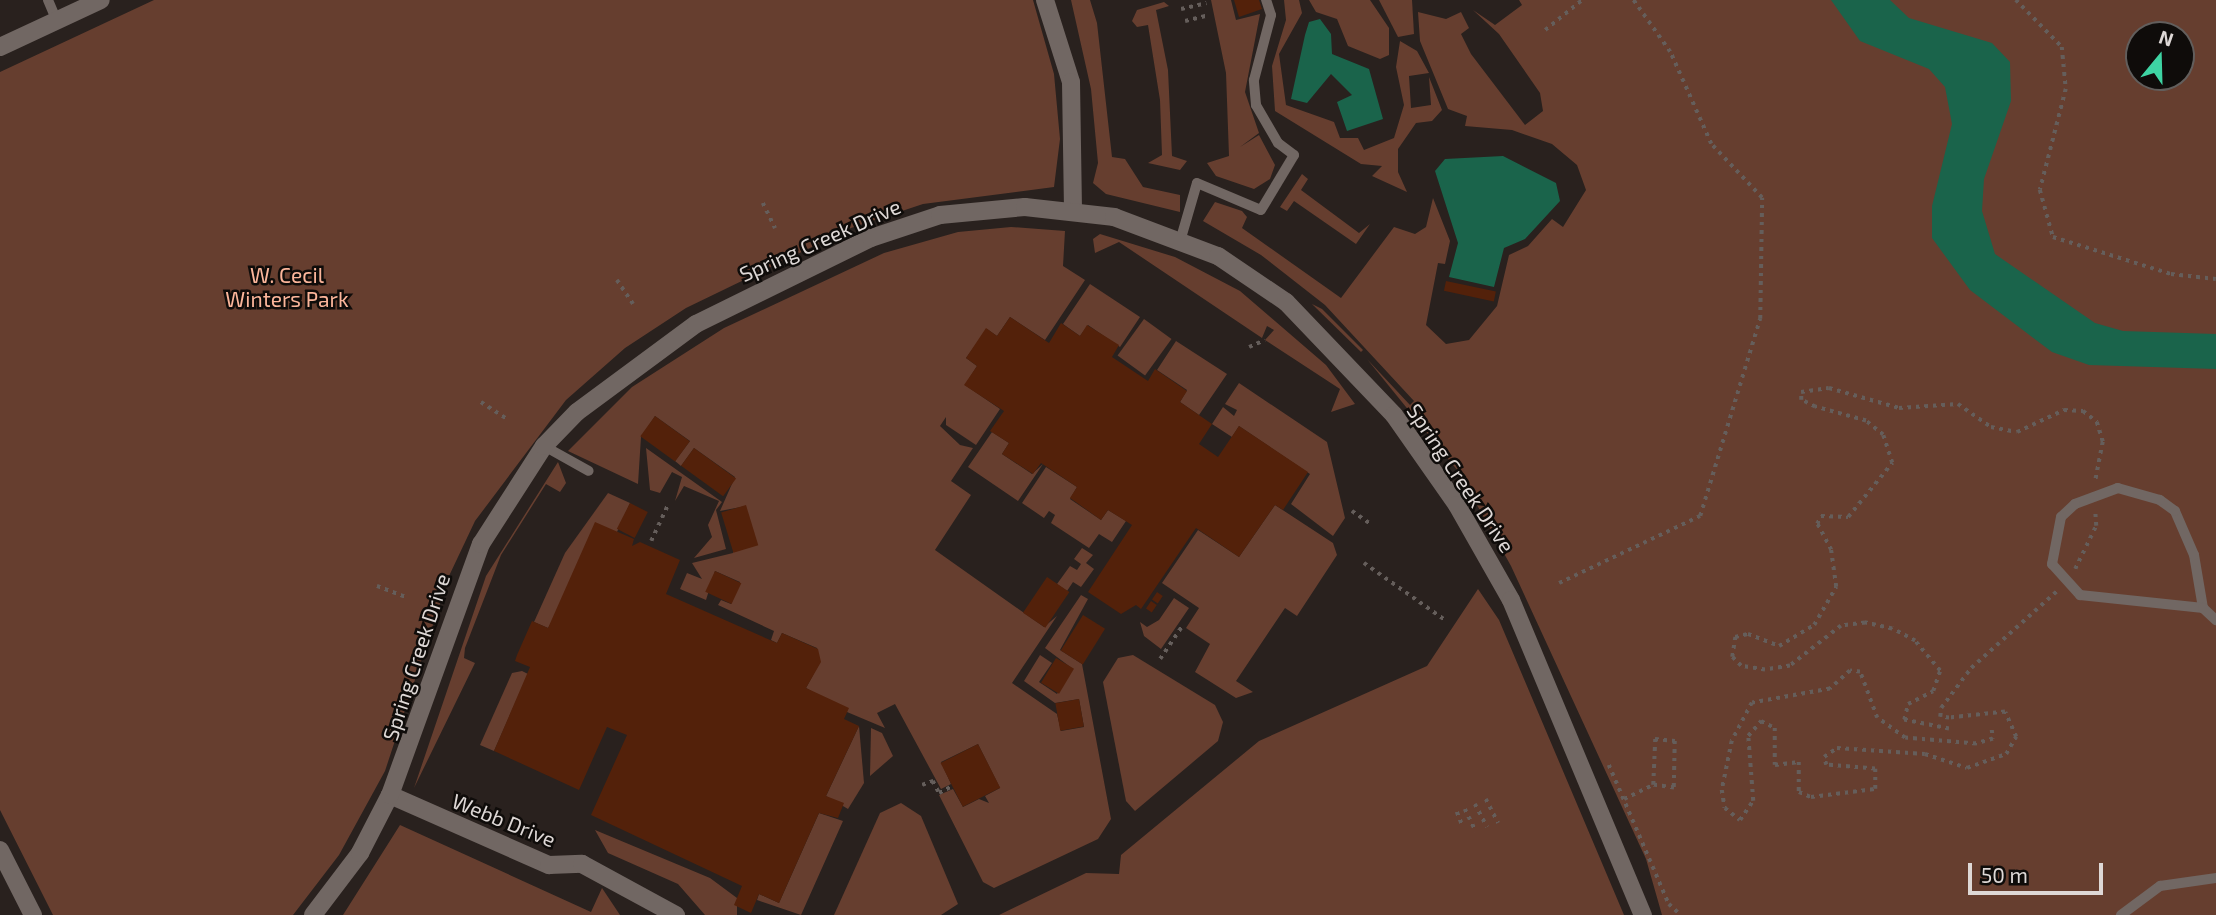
<!DOCTYPE html>
<html>
<head>
<meta charset="utf-8">
<style>
	body { margin:0 }
	#map { position:relative; width:2216px; height:915px; overflow:hidden; background:#29211e; font-family:"Exo 2",sans-serif }
	div>[style] { position:absolute }
	.green>* { inset:0; background:#663e2f; transform-origin:0 0 }
	.water>* { inset:0; background:#1a644b }
	.building>* { inset:0; background:#53210a; transform-origin:0 0 }
	.path>* { height:3.5px; margin-top:-1.75px; transform-origin:0; background:repeating-linear-gradient(90deg,#655e5b 0 3.5px,transparent 0 8.5px) }
	.service>* { height:10px; margin:-5px; padding:0 5px; transform-origin:5px; border-radius:5px; background:#716763 }
	.minor>* { height:18px; margin:-9px; padding:0 9px; transform-origin:9px; border-radius:9px; background:#716763 }
	.tertiary>* { height:18px; margin:-9px; padding:0 9px; transform-origin:9px; border-radius:9px; background:#716763 }
	.secondary>* { height:18px; margin:-9px; padding:0 9px; transform-origin:9px; border-radius:9px; background:#716763 }
	span { translate:-50% -50%; white-space:nowrap; text-align:center; line-height:1.15; -webkit-text-stroke:5px #0f0c0a; paint-order:stroke }
	.street-label { font-size:21px; color:#ded8d6 }
	.park-label { font-size:21px; color:#fcb69b }
	.north { position:absolute; left:2125px; top:21px; width:70px; height:70px; box-sizing:border-box; background:#0f0c0a; border:2px solid #625e5c; border-radius:50%; rotate:19deg; font-size:19px; font-weight:700; line-height:28px; text-align:center; color:#ded8d6 }
	.north::after { content:''; display:block; margin:auto; width:24px; height:32px; background:#3ed4a3; clip-path:polygon(50% 0,100% 100%,50% 72%,0 100%) }
	.scale { position:absolute; left:1968px; top:863px; width:135px; height:32px; box-sizing:border-box; border:4px solid #ded8d6; border-top:0; padding-left:9px; font-size:21px; line-height:24px; white-space:nowrap; color:#ded8d6; -webkit-text-stroke:5px #0f0c0a; paint-order:stroke }
</style>
</head>
<body>
<div id="map">
	<div class="green">
		<div style="clip-path:polygon(154px 0,1033px 0,1054px 74px,1060px 139px,1054px 187px,923px 204px,851px 228px,686px 308px,625px 348px,566px 400px,475px 521px,449px 576px,385px 771px,339px 855px,293px 915px,53px 915px,0 810px,0 72px)"></div>
		<div style="clip-path:polygon(1071px 0,1090px 0,1097px 23px,1112px 157px,1125px 159px,1143px 187px,1180px 195px,1180px 212px,1106px 194px,1093px 183px,1098px 163px,1091px 89px)"></div>
		<div style="clip-path:polygon(1211px 0,1231px 0,1236px 20px,1260px 14px,1245px 92px,1259px 133px,1240px 147px,1259px 135px,1275px 165px,1270px 179px,1254px 189px,1216px 176px,1207px 163px,1229px 156px,1226px 73px)"></div>
		<div style="clip-path:polygon(1284px 0,1299px 0,1302px 13px,1279px 54px,1286px 105px,1334px 122px,1340px 138px,1358px 138px,1364px 150px,1394px 138px,1404px 105px,1396px 67px,1400px 41px,1417px 51px,1429px 73px,1409px 76px,1411px 108px,1431px 105px,1429px 77px,1442px 110px,1432px 121px,1416px 123px,1398px 149px,1398px 172px,1407px 192px,1372px 176px,1382px 166px,1361px 164px,1275px 111px,1272px 66px,1286px 20px)"></div>
		<div style="clip-path:polygon(1309px 0,1370px 0,1389px 28px,1389px 55px,1380px 59px,1348px 46px,1337px 19px,1316px 12px)"></div>
		<div style="clip-path:polygon(1379px 0,1412px 0,1414px 34px,1398px 37px)"></div>
		<div style="clip-path:polygon(evenodd,1519px 0,2216px 0,2216px 915px,1662px 915px,1646px 859px,1511px 566px,1458px 471px,1367px 359px,1410px 405px,1414px 401px,1325px 305px,1261px 255px,1203px 221px,1215px 202px,1242px 211px,1247px 217px,1242px 228px,1341px 298px,1394px 227px,1415px 234px,1426px 227px,1433px 198px,1450px 241px,1445px 264px,1438px 263px,1426px 325px,1446px 344px,1469px 340px,1497px 306px,1509px 255px,1528px 246px,1552px 219px,1563px 227px,1586px 190px,1577px 165px,1552px 144px,1512px 130px,1465px 126px,1467px 116px,1448px 109px,1420px 41px,1418px 12px,1446px 19px,1461px 12px,1469px 28px,1461px 34px,1471px 54px,1525px 125px,1543px 111px,1540px 93px,1499px 34px,1473px 10px,1495px 25px,1522px 5px,1519px 0,2139px 35px,2181px 35px,2181px 77px,2139px 77px,2139px 35px)"></div>
		<div style="clip-path:polygon(1164px 2px,1169px 6px,1156px 10px,1168px 70px,1172px 156px,1187px 161px,1180px 170px,1148px 163px,1162px 155px,1160px 100px,1148px 25px,1137px 27px,1132px 21px,1137px 10px)"></div>
		<div style="clip-path:polygon(1302px 174px,1308px 179px,1301px 190px,1359px 233px,1370px 224px,1356px 244px,1294px 201px,1287px 211px,1280px 207px)"></div>
		<div style="clip-path:polygon(1011px 227px,1065px 231px,1063px 266px,1085px 280px,1045px 340px,1010px 317px,997px 336px,987px 329px,966px 358px,977px 366px,965px 385px,1000px 409px,976px 445px,946px 425px,946px 417px,940px 426px,960px 445px,973px 448px,951px 481px,971px 495px,935px 550px,1044px 627px,1057px 616px,1012px 683px,1057px 714px,1061px 731px,1084px 727px,1079px 699px,1055px 703px,1024px 681px,1040px 655px,1052px 663px,1039px 682px,1057px 694px,1073px 669px,1045px 648px,1081px 595px,1088px 599px,1060px 650px,1082px 664px,1111px 819px,1098px 839px,994px 888px,983px 882px,939px 795px,953px 789px,963px 807px,979px 799px,989px 803px,985px 796px,1000px 788px,978px 744px,941px 762px,951px 784px,941px 789px,895px 704px,877px 713px,885px 728px,847px 712px,806px 688px,820px 662px,817px 648px,782px 633px,777px 643px,771px 640px,774px 631px,718px 605px,721px 600px,731px 604px,740px 582px,715px 571px,706px 600px,680px 589px,687px 573px,702px 579px,692px 563px,733px 553px,746px 506px,720px 511px,735px 477px,694px 448px,681px 466px,675px 461px,690px 441px,655px 416px,641px 437px,638px 484px,568px 451px,632px 387px,724px 328px,884px 253px,958px 232px)"></div>
		<div style="clip-path:polygon(1100px 234px,1175px 257px,1240px 291px,1326px 365px,1355px 404px,1331px 412px,1340px 389px,1265px 340px,1274px 330px,1267px 326px,1262px 338px,1119px 242px,1095px 253px,1093px 239px)"></div>
		<div style="clip-path:polygon(1090px 284px,1140px 317px,1120px 347px,1088px 325px,1080px 336px,1063px 324px)"></div>
		<div style="clip-path:polygon(1312px 304px,1322px 309px,1363px 350px,1361px 352px)"></div>
		<div style="left:1144px;top:319px;width:34px;height:45px;rotate:36deg"></div>
		<div style="clip-path:polygon(1176px 341px,1227px 374px,1199px 415px,1180px 402px,1187px 390px,1157px 370px)"></div>
		<div style="clip-path:polygon(1239px 383px,1327px 442px,1345px 518px,1333px 536px,1291px 504px,1310px 474px,1239px 426px,1232px 437px,1212px 424px,1223px 407px,1234px 416px,1237px 410px,1225px 404px)"></div>
		<div style="clip-path:polygon(992px 432px,1009px 443px,1002px 454px,1032px 474px,1043px 464px,1018px 501px,968px 467px)"></div>
		<div style="clip-path:polygon(646px 448px,722px 502px,716px 510px,726px 549px,694px 558px,712px 537px,708px 525px,719px 501px,684px 486px,675px 501px,682px 477px,672px 472px,660px 493px,650px 490px)"></div>
		<div style="clip-path:polygon(558px 462px,566px 483px,560px 492px,546px 484px,501px 555px,465px 648px,464px 658px,475px 663px,414px 788px,486px 576px)"></div>
		<div style="clip-path:polygon(1046px 467px,1077px 487px,1070px 499px,1101px 520px,1108px 510px,1126px 521px,1112px 542px,1099px 534px,1089px 548px,1051px 523px,1055px 515px,1049px 511px,1044px 518px,1022px 503px)"></div>
		<div style="clip-path:polygon(608px 493px,630px 503px,617px 532px,548px 628px,534px 622px,565px 553px)"></div>
		<div style="clip-path:polygon(1275px 505px,1333px 543px,1337px 555px,1297px 616px,1285px 608px,1236px 681px,1253px 692px,1236px 698px,1195px 672px,1210px 644px,1186px 628px,1199px 608px,1162px 583px,1198px 530px,1239px 557px)"></div>
		<div style="clip-path:polygon(1082px 548px,1093px 555px,1086px 563px,1094px 569px,1081px 587px,1073px 582px,1067px 591px,1057px 584px,1070px 566px,1077px 570px,1081px 564px,1074px 559px)"></div>
		<div style="clip-path:polygon(1478px 589px,1499px 620px,1624px 915px,999px 915px,1086px 873px,1119px 874px,1121px 855px,1259px 741px,1427px 666px)"></div>
		<div style="clip-path:polygon(1174px 598px,1189px 608px,1161px 649px,1144px 636px,1140px 622px,1147px 627px,1159px 620px)"></div>
		<div style="clip-path:polygon(1133px 655px,1215px 705px,1223px 722px,1218px 741px,1135px 811px,1126px 801px,1103px 682px,1118px 658px)"></div>
		<div style="clip-path:polygon(522px 671px,528px 674px,494px 751px,480px 745px,512px 673px)"></div>
		<div style="clip-path:polygon(859px 726px,864px 783px,848px 809px,826px 796px)"></div>
		<div style="clip-path:polygon(871px 728px,882px 733px,893px 756px,870px 776px)"></div>
		<div style="clip-path:polygon(901px 803px,921px 816px,958px 904px,941px 915px,834px 915px,880px 813px)"></div>
		<div style="clip-path:polygon(819px 813px,843px 821px,801px 915px,757px 900px,759px 894px,779px 903px)"></div>
		<div style="clip-path:polygon(400px 825px,591px 912px,602px 888px,620px 915px,343px 915px)"></div>
		<div style="clip-path:polygon(595px 830px,710px 878px,737px 898px,737px 915px,705px 915px,678px 884px,608px 853px)"></div>
	</div>
	<div class="water">
		<div style="clip-path:polygon(1831px 0,1890px 0,1909px 18px,1992px 43px,2010px 62px,2011px 101px,1984px 179px,1982px 211px,1995px 254px,2095px 323px,2123px 331px,2216px 334px,2216px 369px,2089px 365px,2052px 352px,1970px 290px,1932px 238px,1932px 206px,1952px 124px,1945px 87px,1929px 69px,1860px 41px)"></div>
		<div style="clip-path:polygon(1320px 19px,1331px 34px,1332px 54px,1369px 69px,1383px 119px,1347px 131px,1337px 102px,1352px 95px,1331px 74px,1307px 103px,1291px 99px,1305px 35px,1309px 22px)"></div>
		<div style="clip-path:polygon(1503px 156px,1556px 183px,1560px 201px,1525px 239px,1504px 248px,1494px 287px,1449px 277px,1458px 243px,1435px 171px,1445px 159px)"></div>
	</div>
	<div class="building">
		<div style="clip-path:polygon(1234px 0,1259px 0,1262px 9px,1239px 17px)"></div>
		<div style="left:1446px;top:281px;width:51px;height:10px;rotate:12deg"></div>
		<div style="clip-path:polygon(1010px 317px,1049px 343px,1061px 323px,1080px 336px,1087px 325px,1119px 345px,1112px 357px,1148px 381px,1155px 369px,1187px 391px,1180px 402px,1212px 424px,1199px 444px,1218px 457px,1239px 426px,1308px 472px,1283px 510px,1275px 505px,1239px 557px,1196px 528px,1141px 609px,1136px 605px,1121px 614px,1088px 592px,1132px 525px,1108px 510px,1101px 520px,1070px 498px,1077px 487px,1041px 463px,1033px 474px,1002px 454px,1009px 443px,990px 431px,1004px 411px,964px 385px,977px 366px,966px 358px,986px 328px,997px 336px)"></div>
		<div style="left:655px;top:416px;width:43px;height:25px;rotate:36deg"></div>
		<div style="left:694px;top:448px;width:52px;height:22px;rotate:36deg"></div>
		<div style="left:630px;top:503px;width:20px;height:29px;rotate:27deg"></div>
		<div style="left:746px;top:505px;width:42px;height:26px;rotate:73deg"></div>
		<div style="clip-path:polygon(595px 522px,634px 539px,632px 546px,640px 542px,680px 560px,666px 594px,777px 643px,782px 633px,818px 649px,821px 662px,806px 688px,849px 708px,844px 719px,859px 726px,826px 796px,844px 803px,838px 818px,819px 813px,779px 903px,759px 894px,751px 913px,734px 905px,742px 886px,591px 815px,627px 735px,607px 727px,579px 790px,494px 751px,530px 667px,515px 661px,517px 655px,532px 621px,548px 628px)"></div>
		<div style="left:715px;top:571px;width:29px;height:23px;rotate:25deg"></div>
		<div style="left:1047px;top:577px;width:27px;height:43px;rotate:34deg"></div>
		<div style="left:1157px;top:592px;width:7px;height:9px;rotate:34deg"></div>
		<div style="left:1151px;top:601px;width:7px;height:9px;rotate:34deg"></div>
		<div style="left:1083px;top:615px;width:26px;height:42px;rotate:32deg"></div>
		<div style="left:1056px;top:658px;width:21px;height:29px;rotate:31deg"></div>
		<div style="left:1079px;top:699px;width:28px;height:24px;rotate:80deg"></div>
		<div style="left:978px;top:744px;width:49px;height:42px;rotate:63deg"></div>
	</div>
	<div class="path">
		<div style="left:2016px;top:0;width:66px;rotate:45.6deg"></div>
		<div style="left:2062px;top:47px;width:42px;rotate:84.6deg"></div>
		<div style="left:2066px;top:89px;width:104px;rotate:104.4deg"></div>
		<div style="left:2040px;top:190px;width:49px;rotate:74.5deg"></div>
		<div style="left:2053px;top:237px;width:124px;rotate:17.4deg"></div>
		<div style="left:2171px;top:274px;width:45px;rotate:6.3deg"></div>
		<div style="left:1181px;top:9px;width:26px;rotate:-13deg"></div>
		<div style="left:1185px;top:21px;width:25px;rotate:-14deg"></div>
		<div style="left:1545px;top:30px;width:48px;rotate:-39deg"></div>
		<div style="left:763px;top:203px;width:28px;rotate:64deg"></div>
		<div style="left:617px;top:280px;width:29px;rotate:56deg"></div>
		<div style="left:1249px;top:347px;width:17px;rotate:-24deg"></div>
		<div style="left:481px;top:402px;width:31px;rotate:33deg"></div>
		<div style="left:1352px;top:511px;width:24px;rotate:35deg"></div>
		<div style="left:651px;top:541px;width:38px;rotate:-65deg"></div>
		<div style="left:1364px;top:563px;width:99px;rotate:35.1deg"></div>
		<div style="left:2075px;top:569px;width:48px;rotate:-64deg"></div>
		<div style="left:2096px;top:526px;width:14px;rotate:-94deg"></div>
		<div style="left:1559px;top:583px;width:156px;rotate:-25.4deg"></div>
		<div style="left:1700px;top:516px;width:206px;rotate:-73.1deg"></div>
		<div style="left:1760px;top:319px;width:121px;rotate:-89.1deg"></div>
		<div style="left:1762px;top:198px;width:74px;rotate:-133.4deg"></div>
		<div style="left:1711px;top:144px;width:101px;rotate:-114deg"></div>
		<div style="left:1670px;top:52px;width:64px;rotate:-125.4deg"></div>
		<div style="left:377px;top:586px;width:31px;rotate:21deg"></div>
		<div style="left:1160px;top:659px;width:40px;rotate:-56deg"></div>
		<div style="left:1949px;top:729px;width:46px;rotate:-168.7deg"></div>
		<div style="left:1904px;top:720px;width:16px;rotate:-76deg"></div>
		<div style="left:1908px;top:704px;width:28px;rotate:-27deg"></div>
		<div style="left:1933px;top:691px;width:21px;rotate:-71deg"></div>
		<div style="left:1940px;top:671px;width:39px;rotate:-130deg"></div>
		<div style="left:1915px;top:641px;width:26px;rotate:-152deg"></div>
		<div style="left:1892px;top:629px;width:28px;rotate:-167deg"></div>
		<div style="left:1865px;top:623px;width:24px;rotate:173deg"></div>
		<div style="left:1841px;top:626px;width:65px;rotate:141.9deg"></div>
		<div style="left:1790px;top:666px;width:25px;rotate:171deg"></div>
		<div style="left:1765px;top:670px;width:24px;rotate:-171deg"></div>
		<div style="left:1741px;top:666px;width:13px;rotate:-135deg"></div>
		<div style="left:1732px;top:657px;width:20px;rotate:-81deg"></div>
		<div style="left:1735px;top:637px;width:13px;rotate:-13deg"></div>
		<div style="left:1748px;top:634px;width:33px;rotate:21deg"></div>
		<div style="left:1779px;top:646px;width:41px;rotate:-31deg"></div>
		<div style="left:1814px;top:625px;width:44px;rotate:-59.9deg"></div>
		<div style="left:1836px;top:587px;width:37px;rotate:-98deg"></div>
		<div style="left:1831px;top:550px;width:30px;rotate:-118deg"></div>
		<div style="left:1817px;top:524px;width:9px;rotate:-63deg"></div>
		<div style="left:1821px;top:516px;width:27px;rotate:2deg"></div>
		<div style="left:1848px;top:517px;width:70px;rotate:-50.8deg"></div>
		<div style="left:1892px;top:463px;width:29px;rotate:-108deg"></div>
		<div style="left:1883px;top:435px;width:22px;rotate:-141deg"></div>
		<div style="left:1866px;top:421px;width:53px;rotate:-164.6deg"></div>
		<div style="left:1815px;top:407px;width:16px;rotate:-153deg"></div>
		<div style="left:1801px;top:400px;width:8px;rotate:-90deg"></div>
		<div style="left:1801px;top:392px;width:28px;rotate:-8deg"></div>
		<div style="left:1829px;top:388px;width:73px;rotate:15.9deg"></div>
		<div style="left:1899px;top:408px;width:59px;rotate:-3.9deg"></div>
		<div style="left:1958px;top:404px;width:40px;rotate:34.9deg"></div>
		<div style="left:1991px;top:427px;width:26px;rotate:11deg"></div>
		<div style="left:2017px;top:432px;width:52px;rotate:-25.1deg"></div>
		<div style="left:2064px;top:410px;width:19px;rotate:3deg"></div>
		<div style="left:2083px;top:411px;width:18px;rotate:38deg"></div>
		<div style="left:2097px;top:422px;width:21px;rotate:73deg"></div>
		<div style="left:2103px;top:442px;width:42px;rotate:101deg"></div>
		<div style="left:1992px;top:730px;width:9px;rotate:84deg"></div>
		<div style="left:1993px;top:739px;width:18px;rotate:164deg"></div>
		<div style="left:1976px;top:744px;width:71px;rotate:-175.2deg"></div>
		<div style="left:1905px;top:738px;width:34px;rotate:-144deg"></div>
		<div style="left:1877px;top:718px;width:49px;rotate:-110.3deg"></div>
		<div style="left:1860px;top:672px;width:10px;rotate:-174deg"></div>
		<div style="left:1850px;top:671px;width:27px;rotate:138deg"></div>
		<div style="left:1830px;top:689px;width:79px;rotate:169.8deg"></div>
		<div style="left:1752px;top:703px;width:43px;rotate:117.8deg"></div>
		<div style="left:1732px;top:741px;width:50px;rotate:101.5deg"></div>
		<div style="left:1722px;top:790px;width:18px;rotate:81deg"></div>
		<div style="left:1725px;top:808px;width:19px;rotate:39deg"></div>
		<div style="left:1740px;top:820px;width:23px;rotate:-56deg"></div>
		<div style="left:1753px;top:801px;width:65px;rotate:-94.4deg"></div>
		<div style="left:1748px;top:736px;width:20px;rotate:-49deg"></div>
		<div style="left:1761px;top:721px;width:16px;rotate:27deg"></div>
		<div style="left:1775px;top:728px;width:37px;rotate:90deg"></div>
		<div style="left:1775px;top:765px;width:24px;rotate:-7deg"></div>
		<div style="left:1799px;top:762px;width:30px;rotate:90deg"></div>
		<div style="left:1799px;top:792px;width:13px;rotate:23deg"></div>
		<div style="left:1811px;top:797px;width:64px;rotate:-7.1deg"></div>
		<div style="left:1875px;top:789px;width:20px;rotate:-90deg"></div>
		<div style="left:1875px;top:769px;width:49px;rotate:-175.3deg"></div>
		<div style="left:1826px;top:765px;width:8px;rotate:-104deg"></div>
		<div style="left:1824px;top:757px;width:16px;rotate:-35deg"></div>
		<div style="left:1837px;top:748px;width:88px;rotate:3.9deg"></div>
		<div style="left:1925px;top:754px;width:44px;rotate:18.4deg"></div>
		<div style="left:1967px;top:768px;width:41px;rotate:-19.7deg"></div>
		<div style="left:2006px;top:754px;width:20px;rotate:-60deg"></div>
		<div style="left:2016px;top:737px;width:27px;rotate:-114deg"></div>
		<div style="left:2005px;top:712px;width:56px;rotate:173.9deg"></div>
		<div style="left:1949px;top:718px;width:9px;rotate:-174deg"></div>
		<div style="left:1940px;top:717px;width:9px;rotate:-84deg"></div>
		<div style="left:1941px;top:708px;width:50px;rotate:-53.1deg"></div>
		<div style="left:1971px;top:668px;width:115px;rotate:-41.8deg"></div>
		<div style="left:1609px;top:765px;width:151px;rotate:66.7deg"></div>
		<div style="left:1669px;top:904px;width:16px;rotate:43deg"></div>
		<div style="left:922px;top:785px;width:12px;rotate:-20deg"></div>
		<div style="left:933px;top:781px;width:13px;rotate:63deg"></div>
		<div style="left:939px;top:793px;width:15px;rotate:-28deg"></div>
		<div style="left:1486px;top:799px;width:27px;rotate:63deg"></div>
		<div style="left:1624px;top:799px;width:32px;rotate:-26deg"></div>
		<div style="left:1653px;top:785px;width:46px;rotate:-87.5deg"></div>
		<div style="left:1655px;top:739px;width:20px;rotate:6deg"></div>
		<div style="left:1675px;top:741px;width:47px;rotate:91.2deg"></div>
		<div style="left:1674px;top:788px;width:21px;rotate:-172deg"></div>
		<div style="left:1475px;top:804px;width:26px;rotate:62deg"></div>
		<div style="left:1465px;top:809px;width:25px;rotate:64deg"></div>
		<div style="left:1457px;top:812px;width:16px;rotate:68deg"></div>
	</div>
	<div class="service">
		<div style="left:48px;top:0;width:23px;rotate:67deg"></div>
		<div style="left:1181px;top:238px;width:57px;rotate:-73.8deg"></div>
		<div style="left:1197px;top:183px;width:69px;rotate:22.9deg"></div>
		<div style="left:1261px;top:210px;width:64px;rotate:-59deg"></div>
		<div style="left:1294px;top:155px;width:20px;rotate:-143deg"></div>
		<div style="left:1278px;top:143px;width:44px;rotate:-120.1deg"></div>
		<div style="left:1256px;top:105px;width:25px;rotate:-95deg"></div>
		<div style="left:1254px;top:80px;width:67px;rotate:-75.3deg"></div>
		<div style="left:1271px;top:15px;width:16px;rotate:-108deg"></div>
		<div style="left:544px;top:446px;width:51px;rotate:29.1deg"></div>
		<div style="left:2203px;top:608px;width:54px;rotate:-99.6deg"></div>
		<div style="left:2194px;top:555px;width:48px;rotate:-113.4deg"></div>
		<div style="left:2175px;top:511px;width:19px;rotate:-144deg"></div>
		<div style="left:2160px;top:500px;width:44px;rotate:-164.1deg"></div>
		<div style="left:2118px;top:488px;width:46px;rotate:159.6deg"></div>
		<div style="left:2075px;top:504px;width:19px;rotate:137deg"></div>
		<div style="left:2061px;top:517px;width:48px;rotate:100.8deg"></div>
		<div style="left:2052px;top:564px;width:42px;rotate:47.9deg"></div>
		<div style="left:2080px;top:595px;width:124px;rotate:6deg"></div>
		<div style="left:2203px;top:608px;width:18px;rotate:43deg"></div>
		<div style="left:2121px;top:915px;width:49px;rotate:-36.6deg"></div>
		<div style="left:2160px;top:886px;width:57px;rotate:-8.1deg"></div>
	</div>
	<div class="minor">
		<div style="left:390px;top:795px;width:174px;rotate:23.8deg"></div>
		<div style="left:549px;top:865px;width:33px;rotate:-2deg"></div>
		<div style="left:582px;top:864px;width:107px;rotate:28.5deg"></div>
	</div>
	<div class="tertiary">
		<div style="left:1045px;top:0;width:86px;rotate:72.4deg"></div>
		<div style="left:1071px;top:82px;width:127px;rotate:89.1deg"></div>
		<div style="left:313px;top:915px;width:78px;rotate:-52.8deg"></div>
		<div style="left:360px;top:853px;width:65px;rotate:-62.7deg"></div>
		<div style="left:390px;top:795px;width:267px;rotate:-70.1deg"></div>
		<div style="left:481px;top:544px;width:117px;rotate:-57.3deg"></div>
		<div style="left:544px;top:446px;width:47px;rotate:-45.9deg"></div>
		<div style="left:577px;top:412px;width:148px;rotate:-36.5deg"></div>
		<div style="left:696px;top:324px;width:195px;rotate:-26.2deg"></div>
		<div style="left:871px;top:238px;width:73px;rotate:-18.4deg"></div>
		<div style="left:940px;top:215px;width:85px;rotate:-5.4deg"></div>
		<div style="left:1025px;top:207px;width:90px;rotate:6.4deg"></div>
		<div style="left:1114px;top:217px;width:111px;rotate:20.6deg"></div>
		<div style="left:1218px;top:256px;width:82px;rotate:34.1deg"></div>
		<div style="left:1286px;top:302px;width:156px;rotate:46.3deg"></div>
		<div style="left:1394px;top:415px;width:110px;rotate:55deg"></div>
		<div style="left:1457px;top:505px;width:109px;rotate:60.4deg"></div>
		<div style="left:1511px;top:600px;width:342px;rotate:67.3deg"></div>
	</div>
	<div class="secondary">
		<div style="left:0;top:47px;width:111px;rotate:-25deg"></div>
		<div style="left:0;top:850px;width:73px;rotate:63.1deg"></div>
	</div>
	<div class="street-label">
		<span style="left:820px;top:240px;rotate:-24deg">Spring Creek Drive</span>
		<span style="left:1461px;top:478px;rotate:56deg">Spring Creek Drive</span>
		<span style="left:416px;top:657px;rotate:-72deg">Spring Creek Drive</span>
		<span style="left:504px;top:820px;rotate:22deg">Webb Drive</span>
	</div>
	<div class="park-label">
		<span style="left:287px;top:287px">W. Cecil<br>Winters Park</span>
	</div>
	<div class="north">N</div>
	<div class="scale">50 m</div>
</div>
</body>
</html>
